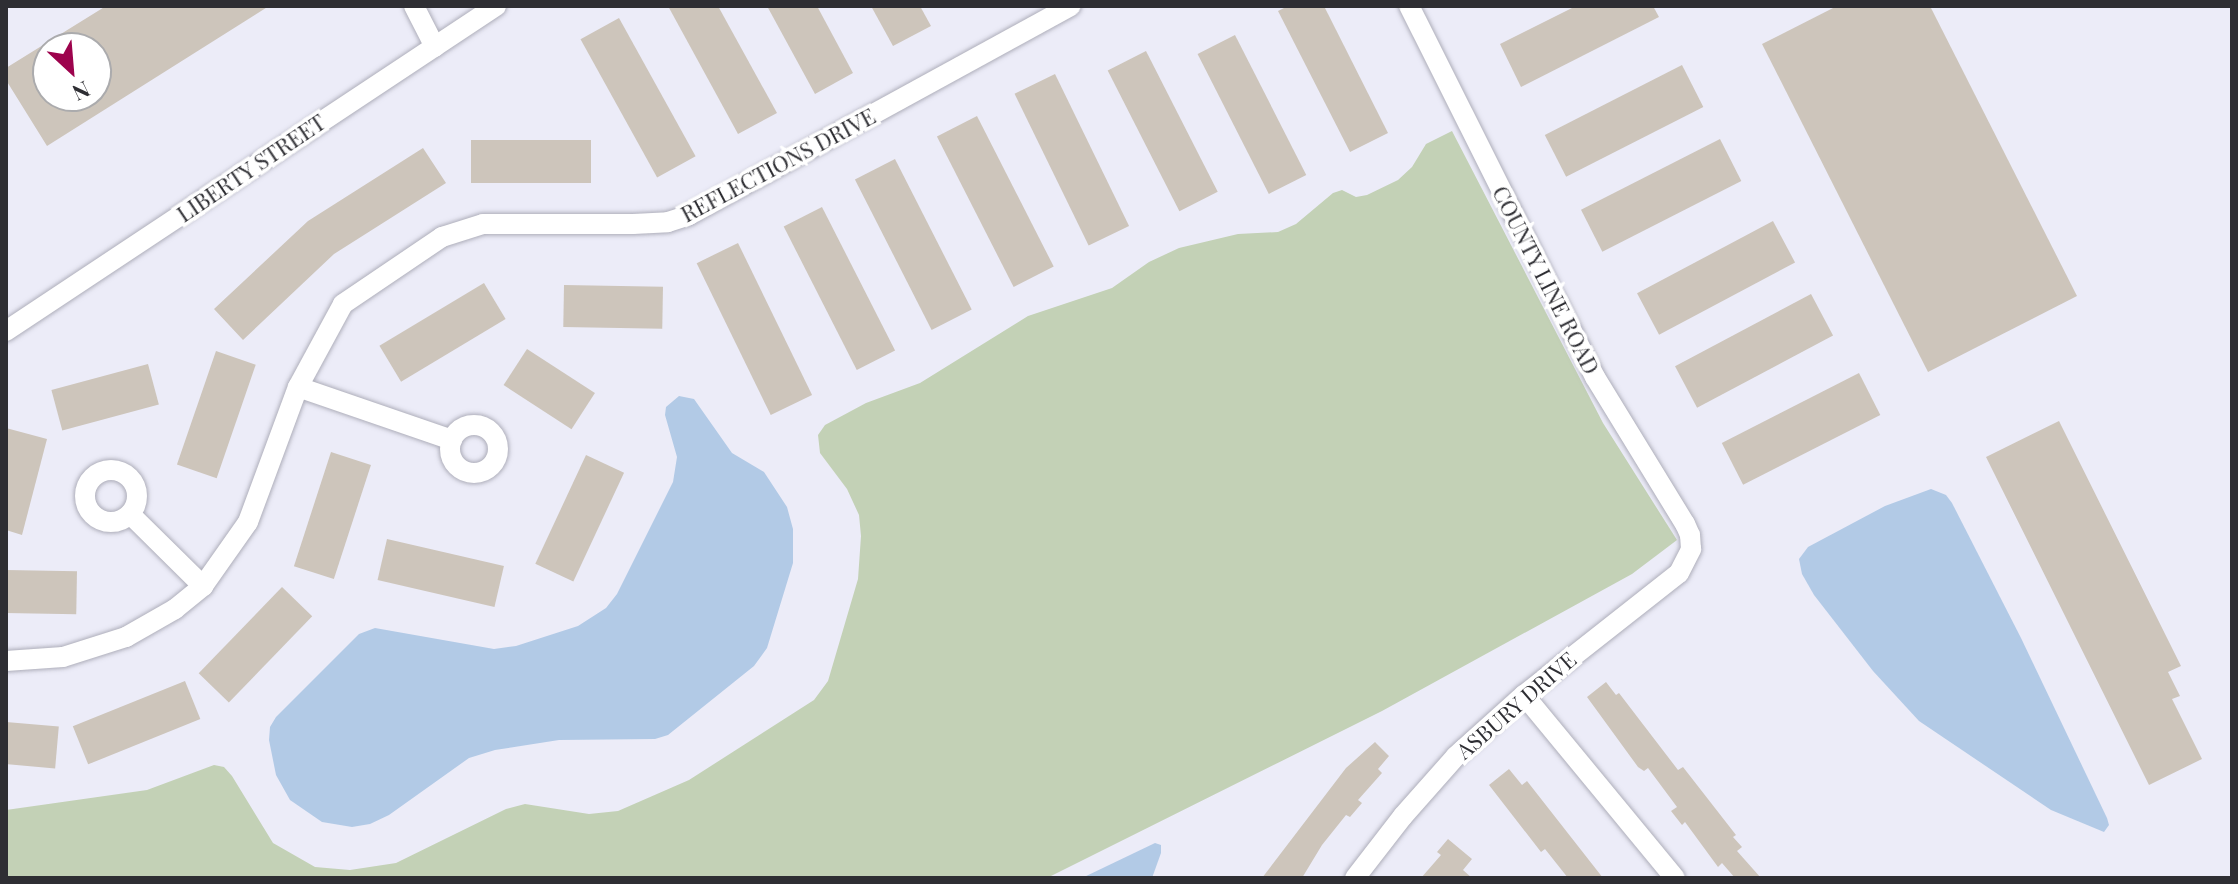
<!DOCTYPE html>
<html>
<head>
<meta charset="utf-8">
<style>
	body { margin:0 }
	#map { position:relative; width:2238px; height:884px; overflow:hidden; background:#ececf8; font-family:"Playfair Display",serif }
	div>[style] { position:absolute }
	.green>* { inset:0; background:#c3d1b6 }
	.water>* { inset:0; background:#b2cae6 }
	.building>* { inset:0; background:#cdc5bb; transform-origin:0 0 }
	.roads { filter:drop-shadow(0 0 2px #aeaeba) drop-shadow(0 0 2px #aeaeba) }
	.minor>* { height:20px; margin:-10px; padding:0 10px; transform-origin:10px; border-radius:10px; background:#fff }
	.minor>.ring { margin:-10px; padding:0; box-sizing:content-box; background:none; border:20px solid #fff; border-radius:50% }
	span { translate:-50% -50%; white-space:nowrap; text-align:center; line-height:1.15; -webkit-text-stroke:7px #fff; paint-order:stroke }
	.street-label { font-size:22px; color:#2e2e33 }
	.frame { position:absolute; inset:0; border:8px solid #2e2e33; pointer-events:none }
	.north { position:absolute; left:32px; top:32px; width:80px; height:80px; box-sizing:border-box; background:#fff; border:2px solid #ababad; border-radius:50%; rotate:154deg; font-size:22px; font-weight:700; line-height:32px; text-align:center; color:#2e2e33 }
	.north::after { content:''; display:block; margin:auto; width:28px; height:36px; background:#9d034d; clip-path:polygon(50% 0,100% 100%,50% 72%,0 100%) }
</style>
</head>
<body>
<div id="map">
	<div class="green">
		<div style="clip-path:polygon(1452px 131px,1603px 423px,1677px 540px,1632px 574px,1382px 711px,1047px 878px,6px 878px,6px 810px,147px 790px,214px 765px,224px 767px,232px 776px,273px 843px,315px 867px,350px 870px,396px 863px,506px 809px,525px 804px,589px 814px,618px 811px,689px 780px,814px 700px,828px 681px,858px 579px,861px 536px,859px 515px,847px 489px,820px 453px,818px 435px,825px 425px,866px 403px,920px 383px,1028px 316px,1112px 288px,1149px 262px,1179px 248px,1238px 234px,1278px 232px,1296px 224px,1333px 193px,1342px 190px,1356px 197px,1367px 195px,1398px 180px,1412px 167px,1426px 144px)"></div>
	</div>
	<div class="water">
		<div style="clip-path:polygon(679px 396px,694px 399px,732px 453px,764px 472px,787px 507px,793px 529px,793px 563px,767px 648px,754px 666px,668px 735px,655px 739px,559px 740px,495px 750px,469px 758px,389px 815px,370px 824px,352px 827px,322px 822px,290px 800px,276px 775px,269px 740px,270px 727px,276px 717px,359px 634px,375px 628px,494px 649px,516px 646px,578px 626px,606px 608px,617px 594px,673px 482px,677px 457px,665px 415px,666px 407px)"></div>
		<div style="clip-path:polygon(1931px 489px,1946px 495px,1952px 503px,2021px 638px,2107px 818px,2109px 825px,2104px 832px,2051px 810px,1919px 721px,1873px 671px,1814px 595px,1802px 574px,1799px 559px,1808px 547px,1885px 506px)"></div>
		<div style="clip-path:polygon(1155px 843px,1161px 845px,1161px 853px,1152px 878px,1082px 878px)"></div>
	</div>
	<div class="building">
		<div style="clip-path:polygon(evenodd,106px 6px,269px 6px,47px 146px,6px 80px,6px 68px,106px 6px,48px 48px,96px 48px,96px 96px,48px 96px,48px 48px)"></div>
		<div style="clip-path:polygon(668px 6px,718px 6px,777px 113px,738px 134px)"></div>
		<div style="clip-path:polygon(767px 6px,817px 6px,853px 73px,815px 94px)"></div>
		<div style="clip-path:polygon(871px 6px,920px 6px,931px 26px,893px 46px)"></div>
		<div style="clip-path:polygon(1288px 6px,1324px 6px,1388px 133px,1350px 152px,1278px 11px)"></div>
		<div style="clip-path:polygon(1576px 6px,1653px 6px,1659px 17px,1521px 87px,1500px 44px)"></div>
		<div style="clip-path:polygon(1837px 6px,1930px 6px,2077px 296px,1928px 372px,1762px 44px)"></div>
		<div style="left:619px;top:18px;width:158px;height:44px;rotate:61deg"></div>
		<div style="left:1235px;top:35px;width:157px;height:42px;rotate:63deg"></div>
		<div style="left:1146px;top:51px;width:158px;height:43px;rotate:63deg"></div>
		<div style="left:1682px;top:65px;width:47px;height:154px;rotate:63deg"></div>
		<div style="left:1055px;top:74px;width:169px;height:45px;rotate:64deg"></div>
		<div style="left:977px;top:116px;width:169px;height:45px;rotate:63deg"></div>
		<div style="left:1720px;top:139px;width:47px;height:156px;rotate:63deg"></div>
		<div style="left:471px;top:140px;width:120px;height:43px"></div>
		<div style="clip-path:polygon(423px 148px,446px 183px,334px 254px,243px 340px,214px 309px,308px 221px)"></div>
		<div style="left:895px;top:159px;width:169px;height:45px;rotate:63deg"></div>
		<div style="left:822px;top:207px;width:161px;height:43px;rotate:63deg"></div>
		<div style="left:1773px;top:221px;width:47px;height:154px;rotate:62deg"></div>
		<div style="left:738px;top:243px;width:169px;height:46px;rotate:64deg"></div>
		<div style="left:484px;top:283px;width:42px;height:122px;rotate:59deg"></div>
		<div style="left:564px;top:285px;width:99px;height:42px;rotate:1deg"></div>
		<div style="left:1811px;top:294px;width:47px;height:154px;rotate:62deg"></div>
		<div style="left:527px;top:349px;width:81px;height:43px;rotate:33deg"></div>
		<div style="left:216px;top:351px;width:42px;height:120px;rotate:19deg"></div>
		<div style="left:148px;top:364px;width:42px;height:100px;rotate:75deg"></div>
		<div style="left:1859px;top:373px;width:47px;height:154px;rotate:63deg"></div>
		<div style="clip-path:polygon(2059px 421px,2181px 666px,2168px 672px,2180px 696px,2172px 699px,2202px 759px,2149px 785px,1986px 457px)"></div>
		<div style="clip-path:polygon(6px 428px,47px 439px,22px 535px,6px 530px)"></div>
		<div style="left:331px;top:452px;width:42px;height:120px;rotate:18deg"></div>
		<div style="left:586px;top:455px;width:42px;height:120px;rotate:25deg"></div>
		<div style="left:387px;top:539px;width:120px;height:42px;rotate:13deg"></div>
		<div style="left:6px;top:570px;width:71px;height:43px;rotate:1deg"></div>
		<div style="left:282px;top:587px;width:42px;height:120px;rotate:44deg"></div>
		<div style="left:185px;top:681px;width:41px;height:121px;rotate:68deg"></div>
		<div style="clip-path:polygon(1606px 682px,1616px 695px,1619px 693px,1678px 770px,1683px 767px,1736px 835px,1733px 837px,1742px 847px,1737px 851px,1761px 878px,1735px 878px,1722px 863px,1718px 867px,1685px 822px,1682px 825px,1671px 811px,1677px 807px,1648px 768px,1644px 771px,1638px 767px,1587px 697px)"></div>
		<div style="left:6px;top:722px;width:53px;height:42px;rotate:5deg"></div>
		<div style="clip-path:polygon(1375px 742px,1389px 756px,1378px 769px,1382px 773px,1358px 800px,1362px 803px,1350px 817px,1346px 815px,1322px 845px,1302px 878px,1262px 878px,1346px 768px)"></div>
		<div style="clip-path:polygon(1509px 769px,1522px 785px,1527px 781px,1603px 878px,1568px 878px,1545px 849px,1541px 852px,1489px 785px)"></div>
		<div style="clip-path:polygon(1448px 839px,1472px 859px,1463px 870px,1472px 878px,1421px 878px,1441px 855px,1437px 852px)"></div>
	</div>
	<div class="roads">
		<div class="minor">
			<div style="left:414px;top:6px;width:46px;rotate:62.9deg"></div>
			<div style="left:6px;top:331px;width:588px;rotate:-33.55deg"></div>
			<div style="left:298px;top:387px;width:163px;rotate:19deg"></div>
			<div class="ring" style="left:450px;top:425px;width:28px;height:28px"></div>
			<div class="ring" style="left:85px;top:470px;width:32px;height:32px"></div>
			<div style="left:130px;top:514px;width:103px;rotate:44.6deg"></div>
			<div style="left:6px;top:661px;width:57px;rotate:-4deg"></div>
			<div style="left:63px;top:657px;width:66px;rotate:-17.6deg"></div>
			<div style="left:126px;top:637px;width:56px;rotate:-29.7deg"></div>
			<div style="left:175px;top:609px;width:36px;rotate:-39deg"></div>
			<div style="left:203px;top:586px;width:78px;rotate:-54.9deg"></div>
			<div style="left:248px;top:522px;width:144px;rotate:-69.7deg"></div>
			<div style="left:298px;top:387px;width:94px;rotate:-61.5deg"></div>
			<div style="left:343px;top:304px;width:120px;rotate:-34.1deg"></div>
			<div style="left:442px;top:237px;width:43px;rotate:-17.6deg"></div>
			<div style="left:483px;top:224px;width:150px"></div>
			<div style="left:633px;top:224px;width:35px;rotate:-3deg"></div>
			<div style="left:668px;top:222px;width:22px;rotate:-18deg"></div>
			<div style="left:689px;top:215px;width:435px;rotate:-28.7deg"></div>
			<div style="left:1524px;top:695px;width:237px;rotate:50.5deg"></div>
			<div style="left:1355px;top:878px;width:78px;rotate:-52.3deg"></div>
			<div style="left:1403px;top:816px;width:80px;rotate:-48.5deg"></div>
			<div style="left:1456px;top:756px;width:91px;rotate:-41.9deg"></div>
			<div style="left:1524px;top:695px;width:197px;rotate:-38.2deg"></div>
			<div style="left:1679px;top:573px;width:27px;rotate:-63deg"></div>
			<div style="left:1691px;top:549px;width:14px;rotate:-94deg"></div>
			<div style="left:1690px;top:535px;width:12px;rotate:-114deg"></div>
			<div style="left:1685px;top:524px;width:172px;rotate:-121.5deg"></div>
			<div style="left:1595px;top:377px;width:415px;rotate:-116.6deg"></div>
		</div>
	</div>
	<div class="street-label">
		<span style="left:778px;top:165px;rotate:-28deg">REFLECTIONS DRIVE</span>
		<span style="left:251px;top:168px;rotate:-34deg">LIBERTY STREET</span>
		<span style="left:1546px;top:280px;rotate:63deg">COUNTY LINE ROAD</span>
		<span style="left:1516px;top:705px;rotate:-41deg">ASBURY DRIVE</span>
	</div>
	<div class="frame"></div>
	<div class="north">N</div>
</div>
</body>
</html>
